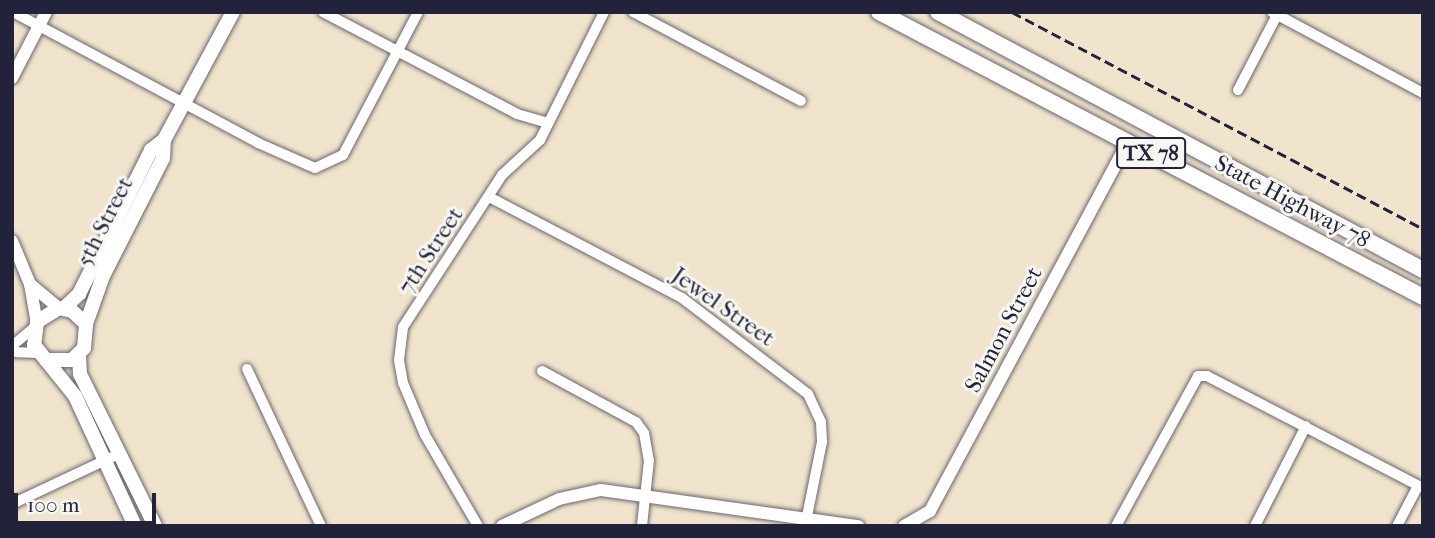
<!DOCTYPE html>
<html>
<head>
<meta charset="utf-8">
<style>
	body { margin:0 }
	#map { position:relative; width:1435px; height:538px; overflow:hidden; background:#f1e4cc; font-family:"IM FELL French Canon",serif }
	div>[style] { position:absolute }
	.roads { filter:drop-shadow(0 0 2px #6a666e) drop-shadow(0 0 2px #6a666e) }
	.minor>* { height:10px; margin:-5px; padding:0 5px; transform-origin:5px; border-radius:5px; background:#fff }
	.tertiary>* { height:12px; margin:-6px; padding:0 6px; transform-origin:6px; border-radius:6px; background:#fff }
	.secondary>* { height:14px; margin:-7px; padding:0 7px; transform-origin:7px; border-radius:7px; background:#fff }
	.primary>* { height:16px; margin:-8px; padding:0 8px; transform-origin:8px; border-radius:8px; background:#fff }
	.rail>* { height:2.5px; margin-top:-1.25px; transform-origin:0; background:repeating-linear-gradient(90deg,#22223b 0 10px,transparent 0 15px) }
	span { translate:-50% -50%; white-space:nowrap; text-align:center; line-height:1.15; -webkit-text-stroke:6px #f6f6f2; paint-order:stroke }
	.shield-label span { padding:2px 5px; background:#f6f6f2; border:2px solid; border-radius:5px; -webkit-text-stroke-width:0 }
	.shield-label { font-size:21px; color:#22223b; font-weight:700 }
	.street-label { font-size:23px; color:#22223b }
	.frame { position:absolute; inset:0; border:14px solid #22223b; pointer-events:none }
	.scale { position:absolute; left:14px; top:493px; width:142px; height:32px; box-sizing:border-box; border:4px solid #22223b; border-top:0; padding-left:9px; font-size:21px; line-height:24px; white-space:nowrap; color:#22223b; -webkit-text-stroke:5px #f6f6f2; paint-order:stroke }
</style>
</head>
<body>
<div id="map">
	<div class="roads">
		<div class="minor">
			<div style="left:13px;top:12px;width:278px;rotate:28.1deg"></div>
			<div style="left:258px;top:143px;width:62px;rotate:23.7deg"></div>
			<div style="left:315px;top:168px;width:31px;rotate:-25deg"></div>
			<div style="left:343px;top:155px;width:161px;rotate:-62.3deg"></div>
			<div style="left:323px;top:12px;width:219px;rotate:27.7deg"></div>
			<div style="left:517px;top:114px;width:32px;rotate:16deg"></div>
			<div style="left:633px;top:12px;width:190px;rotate:27.9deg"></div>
			<div style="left:1272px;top:12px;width:171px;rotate:28.2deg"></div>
			<div style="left:1238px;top:90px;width:85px;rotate:-62.5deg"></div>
			<div style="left:489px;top:197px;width:218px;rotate:27.6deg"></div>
			<div style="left:682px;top:298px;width:158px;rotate:37.3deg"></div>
			<div style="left:808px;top:394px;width:31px;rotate:65deg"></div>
			<div style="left:821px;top:422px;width:20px;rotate:87deg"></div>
			<div style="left:822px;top:442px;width:86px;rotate:101.4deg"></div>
			<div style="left:12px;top:346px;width:30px;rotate:-40deg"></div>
			<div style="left:12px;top:352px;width:27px;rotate:2deg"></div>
			<div style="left:247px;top:369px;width:174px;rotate:64.8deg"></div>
			<div style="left:542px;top:371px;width:107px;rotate:28.5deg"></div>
			<div style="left:636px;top:422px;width:14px;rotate:54deg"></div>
			<div style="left:644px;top:433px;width:27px;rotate:80deg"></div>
			<div style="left:649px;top:460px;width:66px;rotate:96.1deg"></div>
			<div style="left:12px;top:504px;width:120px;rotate:-25.1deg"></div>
			<div style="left:478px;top:526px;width:105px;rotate:-120.2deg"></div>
			<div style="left:425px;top:435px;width:56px;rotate:-112.9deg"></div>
			<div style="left:403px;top:383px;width:23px;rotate:-100deg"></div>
			<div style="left:399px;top:360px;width:33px;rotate:-83deg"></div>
			<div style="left:403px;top:327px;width:181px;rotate:-56.9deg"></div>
			<div style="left:502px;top:175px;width:52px;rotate:-42.6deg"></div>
			<div style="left:540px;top:140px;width:143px;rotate:-63.4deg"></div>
			<div style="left:1116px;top:526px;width:171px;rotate:-61.3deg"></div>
			<div style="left:1198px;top:376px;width:9px"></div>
			<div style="left:1207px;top:376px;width:243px;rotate:27.4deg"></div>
			<div style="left:1255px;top:526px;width:112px;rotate:-63deg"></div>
			<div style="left:1397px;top:526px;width:45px;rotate:-62.3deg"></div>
		</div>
		<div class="tertiary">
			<div style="left:12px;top:78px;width:74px;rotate:-62.7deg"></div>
			<div style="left:12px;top:241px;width:47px;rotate:67.3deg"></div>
			<div style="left:30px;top:284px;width:39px;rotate:80deg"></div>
			<div style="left:30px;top:284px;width:38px;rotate:40deg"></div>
			<div style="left:502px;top:526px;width:63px;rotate:-25.3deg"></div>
			<div style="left:559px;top:499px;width:43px;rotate:-12.1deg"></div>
			<div style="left:601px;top:490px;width:260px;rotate:8deg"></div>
			<div style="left:904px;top:526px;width:30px;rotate:-30deg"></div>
			<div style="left:930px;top:511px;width:420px;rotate:-61.8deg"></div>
		</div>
		<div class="secondary">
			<div style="left:64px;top:308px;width:21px;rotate:-43deg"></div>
			<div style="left:79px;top:294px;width:161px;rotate:-63.4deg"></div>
			<div style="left:151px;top:150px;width:16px;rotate:-38deg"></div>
			<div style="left:164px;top:140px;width:145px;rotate:-61.7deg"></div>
			<div style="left:86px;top:324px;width:51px;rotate:-70.5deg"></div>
			<div style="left:103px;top:276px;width:132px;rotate:-63deg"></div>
			<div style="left:163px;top:158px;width:18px;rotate:-87deg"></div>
			<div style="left:79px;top:355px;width:19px;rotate:87deg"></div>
			<div style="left:80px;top:374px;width:169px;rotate:63.7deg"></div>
			<div style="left:46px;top:360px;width:26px"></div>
			<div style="left:72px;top:360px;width:17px;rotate:-45deg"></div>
			<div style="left:84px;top:348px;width:24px;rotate:-85deg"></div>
			<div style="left:86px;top:324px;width:19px;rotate:-137deg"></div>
			<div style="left:72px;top:311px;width:13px;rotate:-167deg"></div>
			<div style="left:59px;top:308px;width:26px;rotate:148deg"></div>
			<div style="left:37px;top:322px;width:23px;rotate:97deg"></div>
			<div style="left:34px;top:345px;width:65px;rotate:51.2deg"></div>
			<div style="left:75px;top:396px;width:143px;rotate:65.2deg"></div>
		</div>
		<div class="primary">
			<div style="left:879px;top:12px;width:614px;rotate:27.65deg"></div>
			<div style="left:938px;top:12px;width:549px;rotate:28.01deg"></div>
		</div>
	</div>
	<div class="rail">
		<div style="left:1012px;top:12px;width:465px;rotate:27.8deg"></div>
	</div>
	<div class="shield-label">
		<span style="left:1151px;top:153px">TX 78</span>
	</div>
	<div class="street-label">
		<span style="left:1292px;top:202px;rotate:28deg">State Highway 78</span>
		<span style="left:105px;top:222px;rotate:-63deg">5th Street</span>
		<span style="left:431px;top:251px;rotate:-57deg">7th Street</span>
		<span style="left:723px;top:307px;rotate:35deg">Jewel Street</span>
		<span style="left:1004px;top:330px;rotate:-62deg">Salmon Street</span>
	</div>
	<div class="frame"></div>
	<div class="scale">100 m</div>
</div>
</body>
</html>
